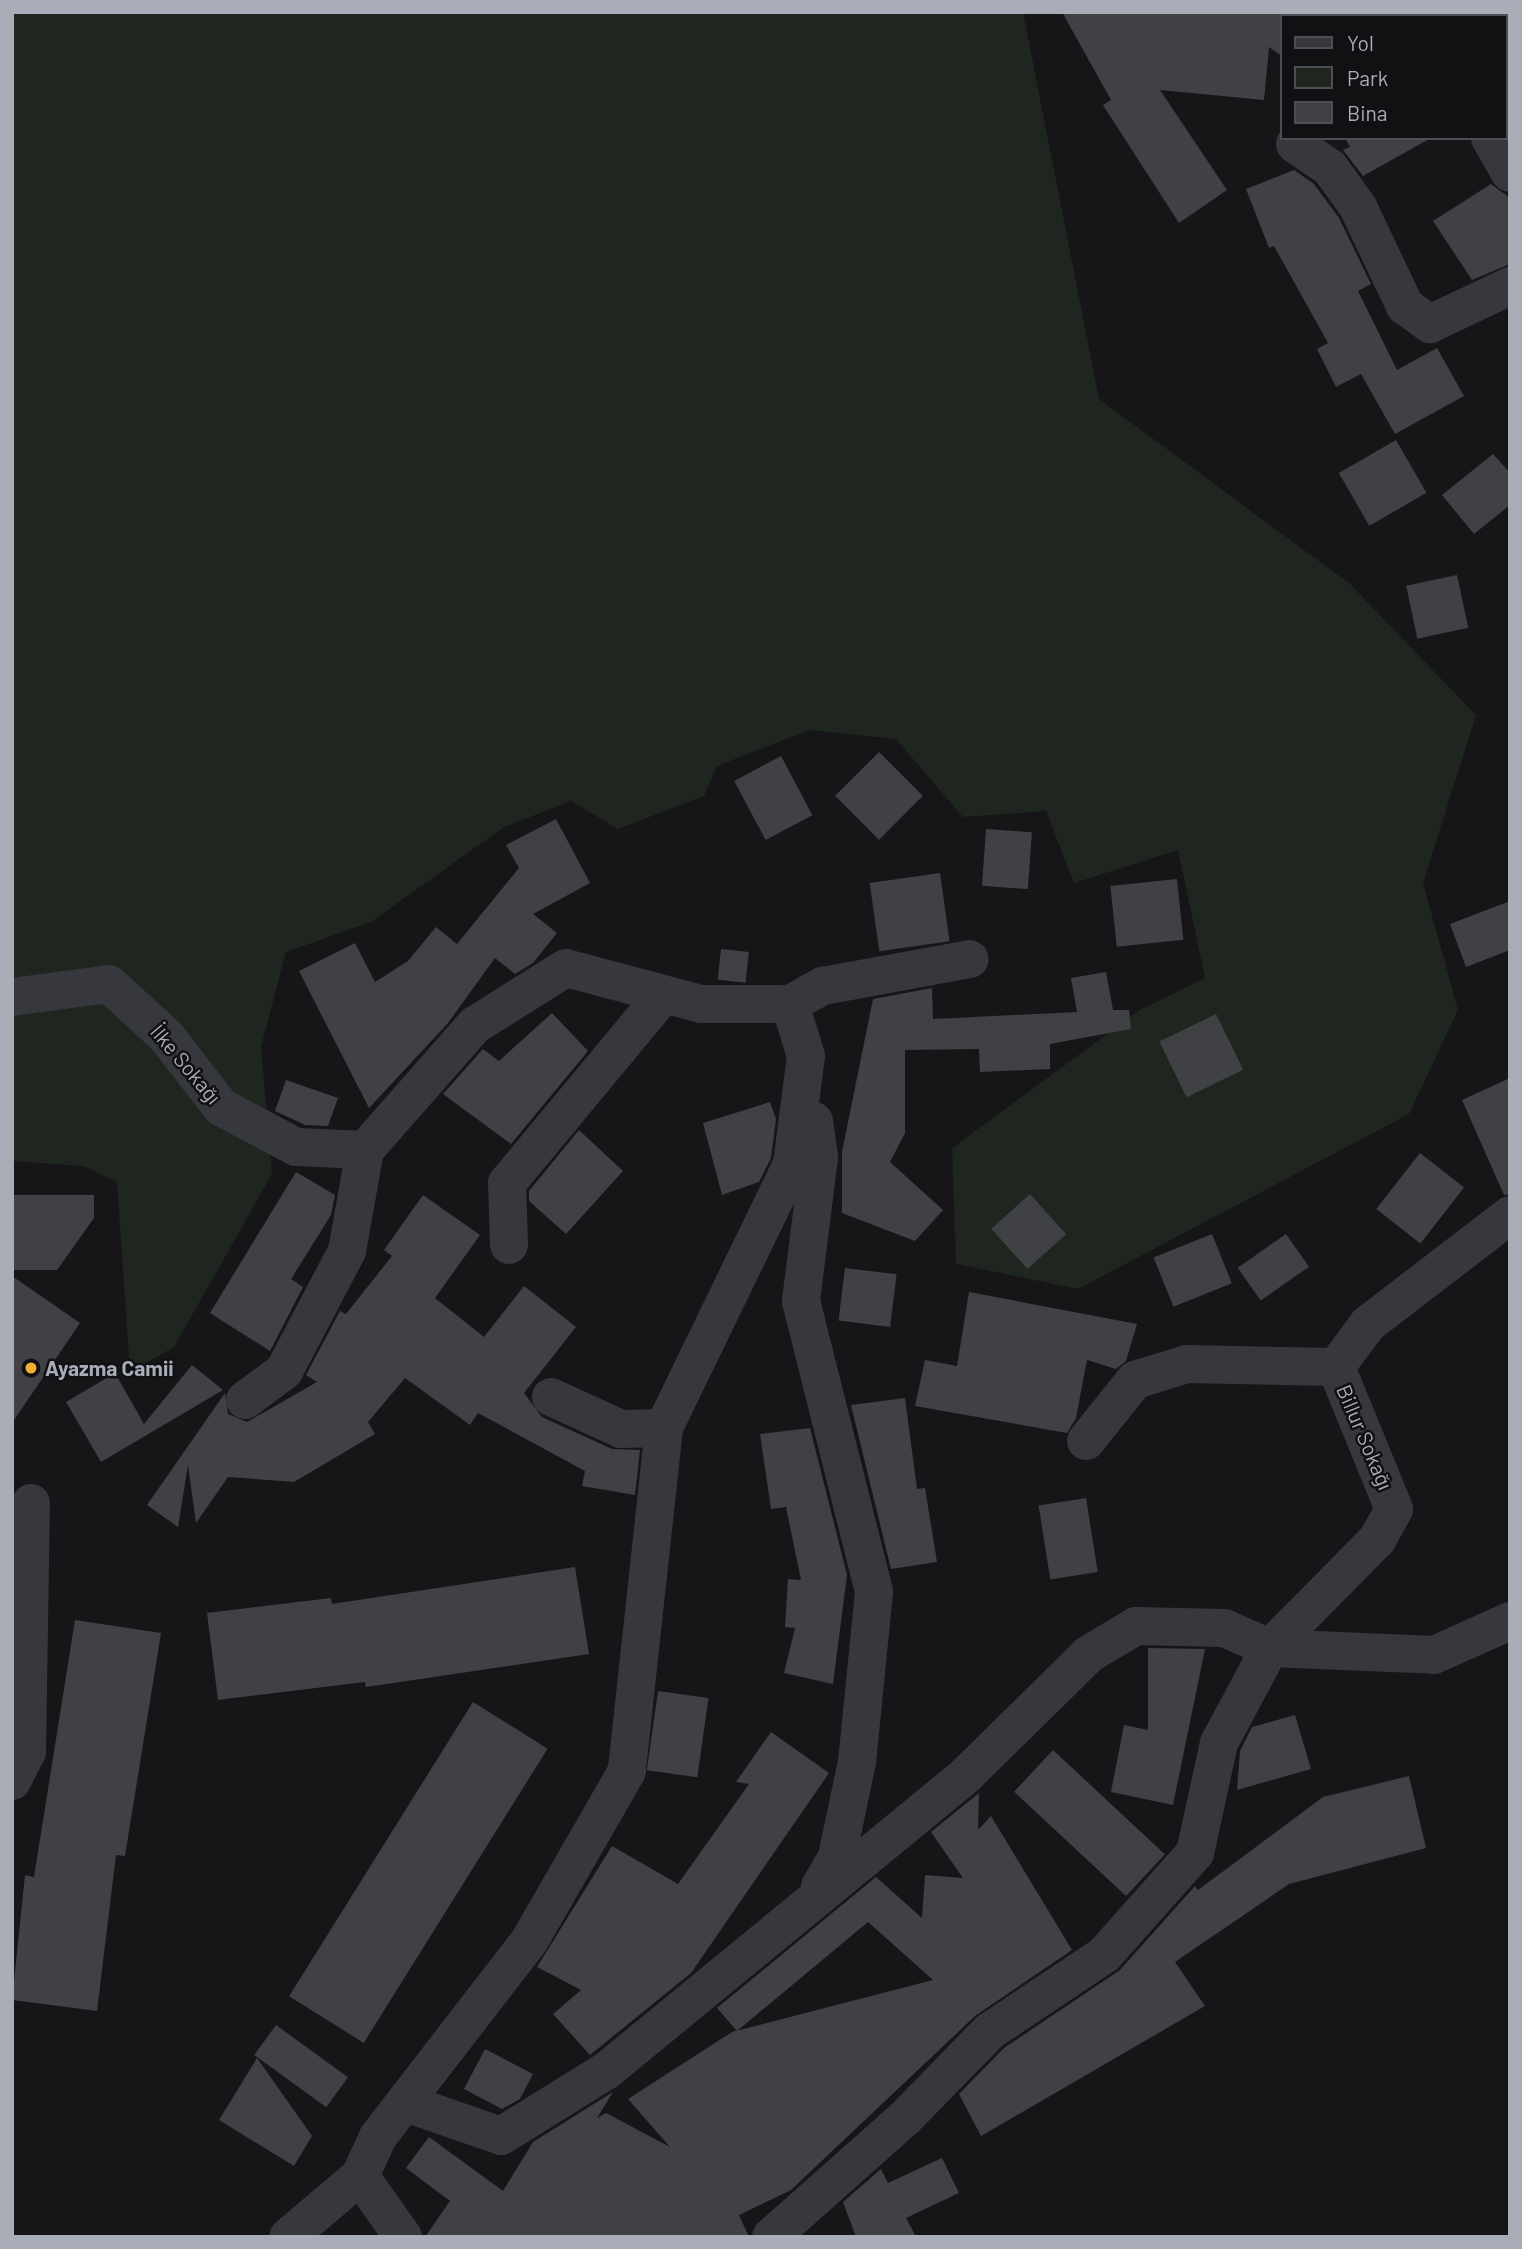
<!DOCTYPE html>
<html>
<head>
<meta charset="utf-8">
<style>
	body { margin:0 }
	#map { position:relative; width:1522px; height:2249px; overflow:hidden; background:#161618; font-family:Barlow,sans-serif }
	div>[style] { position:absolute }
	.green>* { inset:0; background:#1e261f }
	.building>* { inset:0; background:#404145; transform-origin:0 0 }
	.minor>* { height:38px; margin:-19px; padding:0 19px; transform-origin:19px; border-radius:19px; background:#37383d }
	.dots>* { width:19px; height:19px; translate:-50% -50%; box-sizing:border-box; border:4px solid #111113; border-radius:50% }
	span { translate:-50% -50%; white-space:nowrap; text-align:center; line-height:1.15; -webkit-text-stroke:5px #111113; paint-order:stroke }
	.street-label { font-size:21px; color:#a8adb8 }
	.poi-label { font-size:21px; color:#a8adb8; font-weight:700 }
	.left { translate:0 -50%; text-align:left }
	.frame { position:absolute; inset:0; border:14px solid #a8adb8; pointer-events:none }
	.legend { position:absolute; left:1280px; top:14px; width:228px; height:126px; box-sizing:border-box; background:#111113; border:2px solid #4d4f55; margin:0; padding:9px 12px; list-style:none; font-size:21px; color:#a8adb8 }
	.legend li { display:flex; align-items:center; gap:14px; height:35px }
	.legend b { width:35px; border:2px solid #4d4f55 }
</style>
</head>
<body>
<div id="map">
	<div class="green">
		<div style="clip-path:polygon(12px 12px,1023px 12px,1099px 399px,1350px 584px,1476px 715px,1423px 883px,1458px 1010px,1409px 1114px,1078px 1289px,956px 1264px,952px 1148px,1140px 1010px,1205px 978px,1178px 850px,1074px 883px,1046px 811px,963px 817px,896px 739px,809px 730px,717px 766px,704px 796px,618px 829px,571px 801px,504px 827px,371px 922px,286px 952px,261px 1047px,272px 1174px,174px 1347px,130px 1372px,117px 1182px,83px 1166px,12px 1161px)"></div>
	</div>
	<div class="building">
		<div style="clip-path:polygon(1062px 12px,1282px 12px,1282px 56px,1269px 47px,1264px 100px,1160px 90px,1227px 190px,1179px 223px,1103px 105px,1111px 100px)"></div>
		<div style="clip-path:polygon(1345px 138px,1431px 138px,1363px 176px,1343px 150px,1350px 147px)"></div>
		<div style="clip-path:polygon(1294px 170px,1314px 184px,1339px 218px,1371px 284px,1358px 291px,1397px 370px,1437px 348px,1464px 396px,1395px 434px,1361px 374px,1336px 387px,1317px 349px,1328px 343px,1274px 246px,1269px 248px,1246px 189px)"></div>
		<div style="clip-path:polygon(1491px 184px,1510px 198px,1510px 264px,1472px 280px,1433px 221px)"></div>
		<div style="left:1396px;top:440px;width:61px;height:66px;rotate:60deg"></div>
		<div style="clip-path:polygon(1493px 454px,1510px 473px,1510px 505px,1474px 534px,1442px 495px)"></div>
		<div style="left:1457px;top:575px;width:54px;height:52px;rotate:78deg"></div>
		<div style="left:879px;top:752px;width:62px;height:62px;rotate:45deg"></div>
		<div style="left:781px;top:756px;width:67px;height:53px;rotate:62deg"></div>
		<div style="clip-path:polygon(556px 819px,590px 883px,533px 914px,557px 933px,533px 963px,515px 974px,495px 958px,448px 1023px,369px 1108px,299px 971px,355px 943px,375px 982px,408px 961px,436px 927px,457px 944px,519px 868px,506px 845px)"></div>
		<div style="left:986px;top:829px;width:46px;height:57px;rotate:4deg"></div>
		<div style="left:940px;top:873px;width:69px;height:71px;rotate:82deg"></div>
		<div style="left:1177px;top:879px;width:61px;height:67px;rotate:84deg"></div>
		<div style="clip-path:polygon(1510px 901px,1510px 950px,1466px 967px,1450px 924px)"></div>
		<div style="left:721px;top:949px;width:28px;height:31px;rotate:6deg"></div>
		<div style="clip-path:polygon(1106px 972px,1113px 1010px,1129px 1010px,1131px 1029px,1050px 1044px,1050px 1069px,980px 1072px,979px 1049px,905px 1050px,905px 1133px,890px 1162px,943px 1210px,915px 1241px,842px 1213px,842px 1152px,873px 999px,932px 988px,933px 1019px,1077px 1012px,1071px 978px)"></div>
		<div style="clip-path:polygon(552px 1013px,588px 1051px,511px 1144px,443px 1094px,483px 1049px,499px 1061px)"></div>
		<div style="left:1216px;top:1014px;width:62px;height:63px;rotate:64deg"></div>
		<div style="clip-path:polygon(1510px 1078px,1510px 1194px,1504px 1195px,1462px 1100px)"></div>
		<div style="clip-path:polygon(286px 1080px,338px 1098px,328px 1126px,305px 1125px,275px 1111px)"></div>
		<div style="clip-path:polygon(770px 1102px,776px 1119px,771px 1158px,759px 1182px,722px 1195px,703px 1123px)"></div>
		<div style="clip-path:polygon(579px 1130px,623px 1171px,566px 1234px,529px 1201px,529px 1191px)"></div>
		<div style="left:1420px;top:1153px;width:56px;height:71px;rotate:38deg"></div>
		<div style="clip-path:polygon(296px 1172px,335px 1195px,331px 1215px,291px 1279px,303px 1287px,270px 1351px,210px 1313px)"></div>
		<div style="left:1030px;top:1194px;width:54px;height:52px;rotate:48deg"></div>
		<div style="clip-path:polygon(12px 1195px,94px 1195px,94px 1218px,57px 1270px,12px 1270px)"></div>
		<div style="clip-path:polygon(423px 1195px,480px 1235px,435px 1298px,484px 1337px,524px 1286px,576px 1327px,524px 1393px,542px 1417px,612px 1449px,640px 1450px,635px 1495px,582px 1486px,585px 1471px,478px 1413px,470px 1425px,405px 1378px,368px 1422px,375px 1434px,294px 1482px,228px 1477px,196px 1523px,188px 1465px,178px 1527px,147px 1505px,225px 1393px,228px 1414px,247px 1422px,317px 1382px,306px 1375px,340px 1311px,346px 1314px,392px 1256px,384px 1250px)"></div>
		<div style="left:1212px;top:1234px;width:53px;height:63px;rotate:68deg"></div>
		<div style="left:1286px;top:1234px;width:40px;height:59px;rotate:55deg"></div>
		<div style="left:845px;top:1268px;width:52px;height:53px;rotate:7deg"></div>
		<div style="clip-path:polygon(12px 1276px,80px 1323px,12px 1423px)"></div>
		<div style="clip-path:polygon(969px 1292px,1137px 1324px,1126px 1361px,1116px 1369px,1087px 1360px,1076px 1418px,1067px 1433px,915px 1406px,925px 1360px,957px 1366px)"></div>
		<div style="clip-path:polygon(192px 1365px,223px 1390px,101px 1462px,66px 1402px,115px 1373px,144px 1424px)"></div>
		<div style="clip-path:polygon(905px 1398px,917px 1489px,925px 1488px,937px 1562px,891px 1569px,851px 1405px)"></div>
		<div style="clip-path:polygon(810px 1428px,847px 1575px,833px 1684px,784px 1673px,795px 1628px,785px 1627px,788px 1579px,801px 1580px,786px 1507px,771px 1509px,760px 1434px)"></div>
		<div style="left:1086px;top:1498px;width:75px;height:48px;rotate:81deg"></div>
		<div style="clip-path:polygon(575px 1567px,589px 1654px,366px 1687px,365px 1682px,218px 1700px,207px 1613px,331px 1598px,332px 1604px)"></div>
		<div style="clip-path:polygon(75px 1620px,161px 1633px,125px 1856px,116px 1855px,97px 2011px,12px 2000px,25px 1875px,34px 1877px)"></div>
		<div style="clip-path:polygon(1148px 1648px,1205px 1649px,1173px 1805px,1111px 1792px,1124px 1725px,1148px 1730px)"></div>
		<div style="left:658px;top:1691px;width:51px;height:80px;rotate:8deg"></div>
		<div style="left:473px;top:1702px;width:88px;height:347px;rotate:32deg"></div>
		<div style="clip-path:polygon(1295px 1715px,1311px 1769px,1237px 1790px,1240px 1751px,1252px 1727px)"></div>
		<div style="clip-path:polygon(771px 1732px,829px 1773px,691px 1973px,590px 2055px,553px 2014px,581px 1990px,537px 1967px,612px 1846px,678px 1884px,749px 1784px,736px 1782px)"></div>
		<div style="left:1053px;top:1750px;width:153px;height:57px;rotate:43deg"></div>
		<div style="clip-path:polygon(1409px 1776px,1426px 1848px,1289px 1884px,1175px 1962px,1205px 2006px,981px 2136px,959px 2094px,1004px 2048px,1120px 1970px,1195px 1886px,1198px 1890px,1323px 1797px)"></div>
		<div style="clip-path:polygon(979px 1793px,978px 1830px,991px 1816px,1072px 1950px,975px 2016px,791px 2190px,739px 2215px,749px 2237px,425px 2237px,450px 2201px,406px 2168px,429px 2137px,503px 2191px,533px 2142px,613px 2092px,597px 2118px,606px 2113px,670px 2147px,628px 2099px,732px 2032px,933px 1980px,868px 1922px,737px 2031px,717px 2008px,876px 1877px,922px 1918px,925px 1875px,963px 1878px,931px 1832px)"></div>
		<div style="left:276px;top:2025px;width:89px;height:37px;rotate:36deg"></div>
		<div style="clip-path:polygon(485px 2049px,533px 2074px,520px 2099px,502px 2109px,464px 2089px)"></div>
		<div style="clip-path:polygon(257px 2058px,312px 2136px,294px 2166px,219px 2120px)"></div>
		<div style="clip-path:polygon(942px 2158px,959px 2193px,906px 2218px,916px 2237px,856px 2237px,843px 2202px,881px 2169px,888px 2183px)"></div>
	</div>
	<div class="minor">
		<div style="left:1418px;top:12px;width:4px;rotate:63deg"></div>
		<div style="left:1490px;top:138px;width:40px;rotate:60.3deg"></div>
		<div style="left:1295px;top:144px;width:42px;rotate:34.4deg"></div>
		<div style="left:1330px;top:168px;width:48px;rotate:54.3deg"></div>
		<div style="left:1358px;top:207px;width:110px;rotate:64.6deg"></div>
		<div style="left:1405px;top:306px;width:31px;rotate:36deg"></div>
		<div style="left:1430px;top:324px;width:89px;rotate:-25.4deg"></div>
		<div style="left:12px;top:997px;width:98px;rotate:-7.6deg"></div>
		<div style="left:109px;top:984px;width:77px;rotate:42.4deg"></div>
		<div style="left:166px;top:1036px;width:90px;rotate:52.2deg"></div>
		<div style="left:221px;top:1107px;width:85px;rotate:28.1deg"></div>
		<div style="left:296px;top:1147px;width:69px;rotate:2.5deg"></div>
		<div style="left:790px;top:1004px;width:38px;rotate:-29deg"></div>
		<div style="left:823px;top:986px;width:149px;rotate:-10.4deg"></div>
		<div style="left:814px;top:1121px;width:37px;rotate:82deg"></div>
		<div style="left:819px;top:1158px;width:144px;rotate:97.2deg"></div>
		<div style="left:801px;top:1301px;width:300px;rotate:75.9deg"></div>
		<div style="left:874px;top:1592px;width:171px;rotate:95.7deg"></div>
		<div style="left:857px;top:1762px;width:97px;rotate:101.9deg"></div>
		<div style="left:837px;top:1857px;width:34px;rotate:120deg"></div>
		<div style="left:509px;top:1245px;width:62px;rotate:-91.8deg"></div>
		<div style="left:507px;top:1183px;width:243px;rotate:-50.3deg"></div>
		<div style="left:551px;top:1397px;width:77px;rotate:24.6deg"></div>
		<div style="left:621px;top:1429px;width:43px;rotate:-1.3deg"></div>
		<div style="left:245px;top:1400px;width:49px;rotate:-36.6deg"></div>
		<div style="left:284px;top:1371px;width:136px;rotate:-62.3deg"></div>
		<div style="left:347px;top:1251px;width:103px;rotate:-79.9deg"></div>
		<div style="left:365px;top:1150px;width:167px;rotate:-48.7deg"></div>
		<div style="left:475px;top:1025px;width:107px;rotate:-32.1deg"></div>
		<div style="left:566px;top:968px;width:140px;rotate:14.9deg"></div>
		<div style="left:701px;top:1004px;width:89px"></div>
		<div style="left:790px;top:1004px;width:54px;rotate:72.9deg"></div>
		<div style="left:806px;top:1056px;width:109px;rotate:97.4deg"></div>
		<div style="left:792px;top:1164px;width:293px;rotate:115.9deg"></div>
		<div style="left:664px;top:1428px;width:345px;rotate:96.2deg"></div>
		<div style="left:627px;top:1771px;width:195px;rotate:119.9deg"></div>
		<div style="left:530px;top:1940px;width:249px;rotate:127.7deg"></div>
		<div style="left:378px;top:2137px;width:43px;rotate:114.8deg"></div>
		<div style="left:360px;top:2176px;width:94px;rotate:139.7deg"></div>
		<div style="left:1086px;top:1441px;width:78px;rotate:-51.2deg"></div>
		<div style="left:1135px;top:1380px;width:54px;rotate:-17.1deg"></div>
		<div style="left:1187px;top:1364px;width:149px;rotate:1.2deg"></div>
		<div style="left:12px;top:1781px;width:33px;rotate:-63deg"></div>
		<div style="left:27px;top:1752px;width:249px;rotate:-89.1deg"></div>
		<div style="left:409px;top:2104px;width:97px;rotate:19.2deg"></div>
		<div style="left:501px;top:2136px;width:123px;rotate:-31.8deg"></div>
		<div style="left:606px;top:2071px;width:467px;rotate:-39.4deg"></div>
		<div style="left:967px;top:1774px;width:171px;rotate:-44.5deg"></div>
		<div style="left:1089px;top:1654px;width:55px;rotate:-30.8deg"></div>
		<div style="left:1136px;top:1626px;width:88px;rotate:1.3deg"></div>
		<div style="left:1224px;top:1628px;width:50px;rotate:23.5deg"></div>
		<div style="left:1270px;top:1648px;width:164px;rotate:2.4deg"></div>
		<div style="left:1434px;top:1655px;width:83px;rotate:-24.1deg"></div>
		<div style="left:360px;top:2176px;width:75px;rotate:54.8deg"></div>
		<div style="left:771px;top:2237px;width:179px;rotate:-41.6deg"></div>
		<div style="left:905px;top:2118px;width:122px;rotate:-45.7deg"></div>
		<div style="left:990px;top:2031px;width:137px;rotate:-33.7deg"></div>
		<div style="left:1104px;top:1955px;width:137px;rotate:-48.3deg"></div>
		<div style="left:1195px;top:1853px;width:113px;rotate:-77.7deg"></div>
		<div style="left:1219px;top:1743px;width:108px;rotate:-61.8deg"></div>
		<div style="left:1270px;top:1648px;width:152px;rotate:-45.3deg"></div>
		<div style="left:1377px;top:1540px;width:35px;rotate:-61deg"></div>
		<div style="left:1394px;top:1509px;width:153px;rotate:-112.2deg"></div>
		<div style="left:1336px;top:1367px;width:54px;rotate:-53.3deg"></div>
		<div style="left:1368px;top:1324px;width:179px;rotate:-37.5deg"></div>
	</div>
	<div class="dots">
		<div style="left:31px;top:1368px;background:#f2b134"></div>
	</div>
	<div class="street-label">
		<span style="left:186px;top:1064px;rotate:50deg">İlke Sokağı</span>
		<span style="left:1365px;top:1437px;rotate:67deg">Billur Sokağı</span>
	</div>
	<div class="poi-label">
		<span class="left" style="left:45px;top:1368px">Ayazma Camii</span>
	</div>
	<div class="frame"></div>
	<ul class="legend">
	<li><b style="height:9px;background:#37383d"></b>Yol</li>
	<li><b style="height:19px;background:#1e261f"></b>Park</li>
	<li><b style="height:19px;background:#404145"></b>Bina</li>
	</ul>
</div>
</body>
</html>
